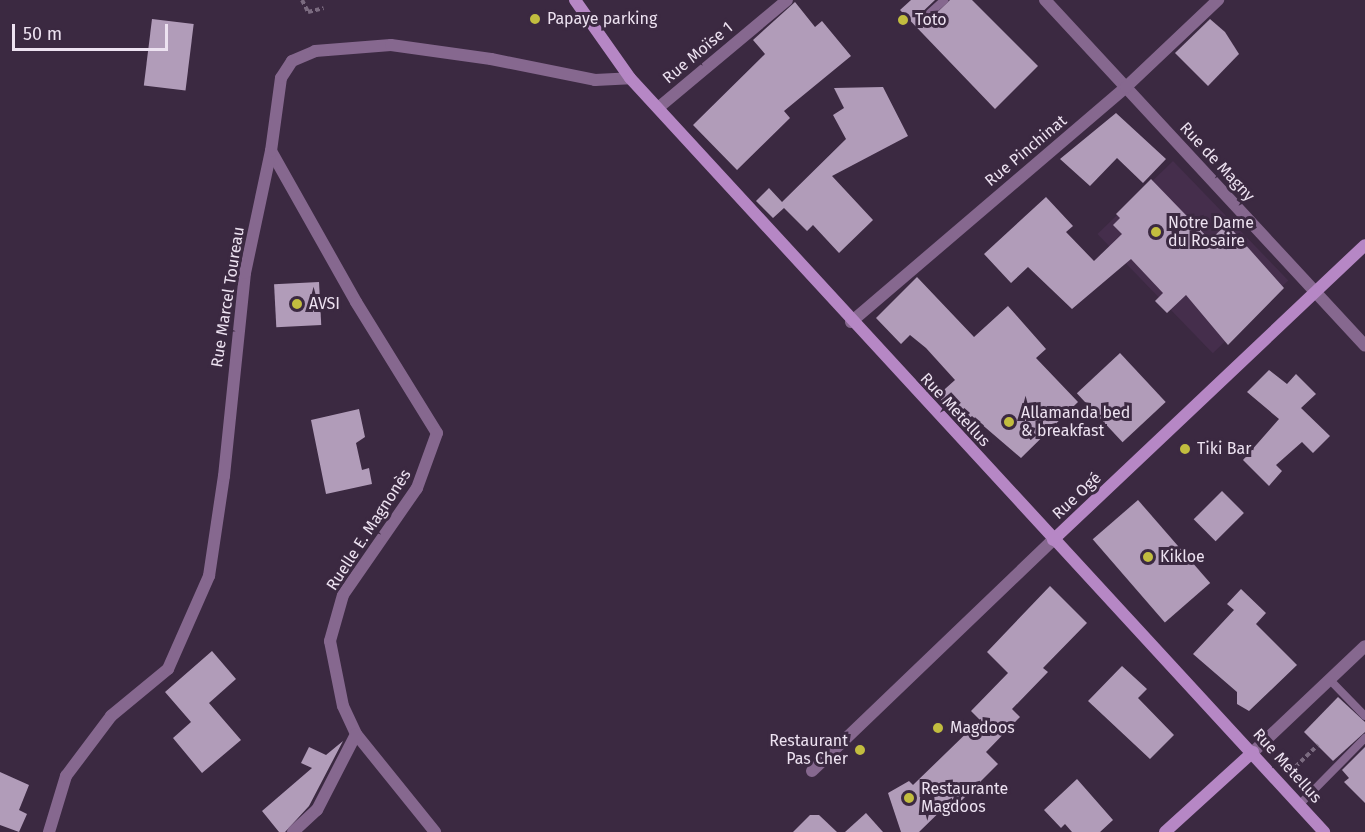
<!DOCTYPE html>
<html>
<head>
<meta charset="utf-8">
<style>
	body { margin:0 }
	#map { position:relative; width:1365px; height:832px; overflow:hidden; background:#3b2941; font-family:"Fira Sans",sans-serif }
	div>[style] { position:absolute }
	.built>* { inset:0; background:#452e4c; transform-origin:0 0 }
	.building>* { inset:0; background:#b19cb9; transform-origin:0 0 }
	.path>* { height:4px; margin-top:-2px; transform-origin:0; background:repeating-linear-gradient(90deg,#7b6b80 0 4.5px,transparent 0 7.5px) }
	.lane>* { height:8px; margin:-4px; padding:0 4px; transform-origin:4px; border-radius:4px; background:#86688f }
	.street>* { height:12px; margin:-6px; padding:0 6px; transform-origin:6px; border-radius:6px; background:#86688f }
	.secondary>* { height:12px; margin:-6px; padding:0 6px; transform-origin:6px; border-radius:6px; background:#b687c5 }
	.dots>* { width:16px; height:16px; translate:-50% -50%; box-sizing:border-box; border:3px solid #3b2941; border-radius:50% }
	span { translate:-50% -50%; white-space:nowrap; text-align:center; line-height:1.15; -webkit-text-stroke:6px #3b2941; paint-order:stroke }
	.poi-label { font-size:16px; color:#ede2f1 }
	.left { translate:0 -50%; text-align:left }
	.right { translate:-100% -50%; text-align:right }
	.street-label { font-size:16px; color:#ede2f1 }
	.scale { position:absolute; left:12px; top:24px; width:156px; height:27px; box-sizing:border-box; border:3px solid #ede2f1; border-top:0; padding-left:8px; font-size:18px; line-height:21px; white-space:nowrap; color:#ede2f1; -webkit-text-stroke:4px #3b2941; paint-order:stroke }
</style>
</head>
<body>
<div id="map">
	<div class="built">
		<div style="left:1173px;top:161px;width:166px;height:105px;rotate:46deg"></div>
	</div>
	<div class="building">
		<div style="clip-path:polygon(911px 0,935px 0,916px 18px,917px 24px,923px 26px,950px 0,972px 0,1038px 66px,995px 109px,900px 10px)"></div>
		<div style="clip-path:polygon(795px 2px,815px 27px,822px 21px,851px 56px,784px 111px,790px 118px,737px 170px,693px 125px,765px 54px,753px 40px)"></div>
		<div style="left:152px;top:19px;width:42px;height:67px;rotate:7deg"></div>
		<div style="clip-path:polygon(1210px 19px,1225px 32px,1239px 54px,1208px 86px,1175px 53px)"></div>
		<div style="clip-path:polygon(883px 87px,908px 136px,832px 176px,873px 220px,839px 253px,813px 225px,807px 231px,784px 208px,773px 218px,756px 201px,769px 188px,782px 202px,846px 139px,833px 115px,844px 108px,834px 88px)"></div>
		<div style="clip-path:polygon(1116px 113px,1166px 159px,1143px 183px,1117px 158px,1090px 186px,1060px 159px)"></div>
		<div style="clip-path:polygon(1151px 179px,1210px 240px,1227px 224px,1284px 288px,1228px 345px,1186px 295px,1167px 313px,1155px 301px,1163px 293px,1131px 259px,1072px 309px,1028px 267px,1011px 283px,984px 254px,1046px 197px,1073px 226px,1066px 232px,1094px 261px,1122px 234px,1113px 225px,1120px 218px,1116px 214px)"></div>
		<div style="clip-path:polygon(917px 277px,974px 337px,1008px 306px,1046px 349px,1036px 358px,1078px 402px,1021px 458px,972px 416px,962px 425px,936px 397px,955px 380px,926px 348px,910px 335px,901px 344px,876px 318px)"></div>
		<div style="left:319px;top:282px;width:43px;height:45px;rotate:87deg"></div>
		<div style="left:1120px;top:353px;width:67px;height:59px;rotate:47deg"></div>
		<div style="clip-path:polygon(1269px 370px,1287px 384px,1296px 374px,1316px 394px,1301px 408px,1330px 436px,1313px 453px,1302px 442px,1276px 465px,1282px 471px,1269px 486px,1243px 460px,1279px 419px,1247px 392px)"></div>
		<div style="clip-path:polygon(359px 409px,365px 437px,356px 443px,362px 470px,369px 468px,372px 484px,326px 494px,311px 420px)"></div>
		<div style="left:1222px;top:491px;width:31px;height:40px;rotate:45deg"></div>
		<div style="left:1138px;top:500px;width:110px;height:60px;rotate:49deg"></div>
		<div style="clip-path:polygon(1050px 586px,1087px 623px,1043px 668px,1048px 672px,1012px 709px,1020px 717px,986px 752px,998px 764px,961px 801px,956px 796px,919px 832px,901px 832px,888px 793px,909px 781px,913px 785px,980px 720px,971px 711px,1008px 673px,987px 652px)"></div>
		<div style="clip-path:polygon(1241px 589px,1266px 613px,1256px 624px,1297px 665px,1249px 711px,1237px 704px,1237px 692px,1193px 654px,1234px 610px,1227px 604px)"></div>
		<div style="clip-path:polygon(212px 651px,236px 679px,209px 703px,241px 740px,202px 773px,173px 738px,191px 722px,165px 692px)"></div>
		<div style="clip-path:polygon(1122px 666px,1147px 689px,1138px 698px,1174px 735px,1150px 759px,1088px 701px)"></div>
		<div style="clip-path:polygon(1338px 697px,1365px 722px,1365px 732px,1333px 761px,1304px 732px)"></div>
		<div style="clip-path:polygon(343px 741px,309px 806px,285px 832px,279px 832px,262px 811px,312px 768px,301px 763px,309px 747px,326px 755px)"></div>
		<div style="clip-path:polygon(1365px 747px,1365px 803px,1344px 782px,1349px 778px,1342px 770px)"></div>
		<div style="clip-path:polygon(0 772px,29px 785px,19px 810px,27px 814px,19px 832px,0 825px)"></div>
		<div style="clip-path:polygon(1077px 779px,1113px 820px,1100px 832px,1072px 832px,1065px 824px,1061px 828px,1044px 810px)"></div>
		<div style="clip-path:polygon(866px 813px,883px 832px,845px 832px)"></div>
		<div style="clip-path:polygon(810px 815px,819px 815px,837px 832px,793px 832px)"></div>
	</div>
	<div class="path">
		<div style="left:302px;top:0;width:13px;rotate:63deg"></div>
		<div style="left:308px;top:12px;width:16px;rotate:-14deg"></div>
		<div style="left:1290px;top:772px;width:39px;rotate:-44deg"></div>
	</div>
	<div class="lane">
		<div style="left:922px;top:20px;width:30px;rotate:-42deg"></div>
		<div style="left:1330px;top:680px;width:50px;rotate:45.8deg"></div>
		<div style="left:1300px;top:804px;width:93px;rotate:-45.4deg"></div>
	</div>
	<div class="street">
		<div style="left:1045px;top:0;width:471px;rotate:47.2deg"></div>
		<div style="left:658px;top:108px;width:168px;rotate:-39.9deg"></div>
		<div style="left:271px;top:151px;width:173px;rotate:60.6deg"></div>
		<div style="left:356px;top:302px;width:154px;rotate:58.3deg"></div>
		<div style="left:437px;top:433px;width:59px;rotate:110deg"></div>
		<div style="left:417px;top:488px;width:130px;rotate:124.7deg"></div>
		<div style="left:343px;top:595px;width:48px;rotate:105.8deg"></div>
		<div style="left:330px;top:641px;width:66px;rotate:78.7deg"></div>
		<div style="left:343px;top:706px;width:31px;rotate:65deg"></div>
		<div style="left:356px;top:734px;width:126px;rotate:51.1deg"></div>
		<div style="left:851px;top:322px;width:362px;rotate:-40.5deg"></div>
		<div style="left:1126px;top:87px;width:127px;rotate:-43.4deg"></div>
		<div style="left:1253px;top:752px;width:154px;rotate:-43.4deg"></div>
		<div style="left:812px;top:771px;width:334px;rotate:-43.8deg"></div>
		<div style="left:49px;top:832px;width:59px;rotate:-73.1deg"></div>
		<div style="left:66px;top:776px;width:75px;rotate:-53.1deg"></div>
		<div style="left:111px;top:716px;width:74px;rotate:-39.5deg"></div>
		<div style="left:168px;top:669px;width:102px;rotate:-66.2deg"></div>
		<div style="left:209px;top:576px;width:101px;rotate:-81.5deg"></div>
		<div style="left:224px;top:476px;width:204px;rotate:-84.1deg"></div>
		<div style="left:245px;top:273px;width:125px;rotate:-78deg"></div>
		<div style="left:271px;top:151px;width:74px;rotate:-82.2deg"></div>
		<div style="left:281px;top:78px;width:20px;rotate:-57deg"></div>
		<div style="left:292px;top:61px;width:25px;rotate:-23deg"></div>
		<div style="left:315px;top:51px;width:76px;rotate:-4.5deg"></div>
		<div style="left:391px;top:45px;width:101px;rotate:8deg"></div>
		<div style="left:491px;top:59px;width:106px;rotate:11.4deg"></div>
		<div style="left:595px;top:80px;width:35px;rotate:-3deg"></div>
		<div style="left:293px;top:832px;width:33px;rotate:-43deg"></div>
		<div style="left:317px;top:810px;width:85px;rotate:-62.8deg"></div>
	</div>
	<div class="secondary">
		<div style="left:575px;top:0;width:95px;rotate:54.8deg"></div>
		<div style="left:630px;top:78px;width:1025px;rotate:47.37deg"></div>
		<div style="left:1053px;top:540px;width:429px;rotate:-43.4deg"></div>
		<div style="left:1165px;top:832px;width:119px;rotate:-42.3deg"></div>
	</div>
	<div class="dots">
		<div style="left:535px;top:19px;background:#c2bd3f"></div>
		<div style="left:903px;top:20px;background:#c2bd3f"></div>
		<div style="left:1156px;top:232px;background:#c2bd3f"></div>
		<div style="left:297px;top:304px;background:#c2bd3f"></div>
		<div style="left:1009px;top:422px;background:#c2bd3f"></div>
		<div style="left:1185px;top:449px;background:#c2bd3f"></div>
		<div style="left:1148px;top:557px;background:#c2bd3f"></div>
		<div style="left:938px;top:728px;background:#c2bd3f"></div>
		<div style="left:860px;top:750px;background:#c2bd3f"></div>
		<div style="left:909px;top:798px;background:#c2bd3f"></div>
	</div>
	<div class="poi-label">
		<span class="left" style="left:547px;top:19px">Papaye parking</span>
		<span class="left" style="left:915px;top:20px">Toto</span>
		<span class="left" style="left:1168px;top:232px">Notre Dame<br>du Rosaire</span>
		<span class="left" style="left:309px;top:304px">AVSI</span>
		<span class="left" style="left:1021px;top:422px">Allamanda bed<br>&amp; breakfast</span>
		<span class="left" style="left:1197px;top:449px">Tiki Bar</span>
		<span class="left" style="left:1160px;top:557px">Kikloe</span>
		<span class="left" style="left:950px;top:728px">Magdoos</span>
		<span class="right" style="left:848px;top:750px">Restaurant<br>Pas Cher</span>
		<span class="left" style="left:921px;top:798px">Restaurante<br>Magdoos</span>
	</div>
	<div class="street-label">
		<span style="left:698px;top:53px;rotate:-40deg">Rue Moïse 1</span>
		<span style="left:1026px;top:151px;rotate:-40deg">Rue Pinchinat</span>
		<span style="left:1217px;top:162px;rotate:47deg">Rue de Magny</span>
		<span style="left:228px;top:297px;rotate:-81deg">Rue Marcel Toureau</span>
		<span style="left:955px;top:410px;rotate:47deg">Rue Metellus</span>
		<span style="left:1077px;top:496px;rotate:-43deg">Rue Ogé</span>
		<span style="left:369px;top:530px;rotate:-57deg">Ruelle E. Magnonès</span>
		<span style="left:1287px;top:766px;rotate:48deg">Rue Metellus</span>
	</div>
	<div class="scale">50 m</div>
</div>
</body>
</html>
